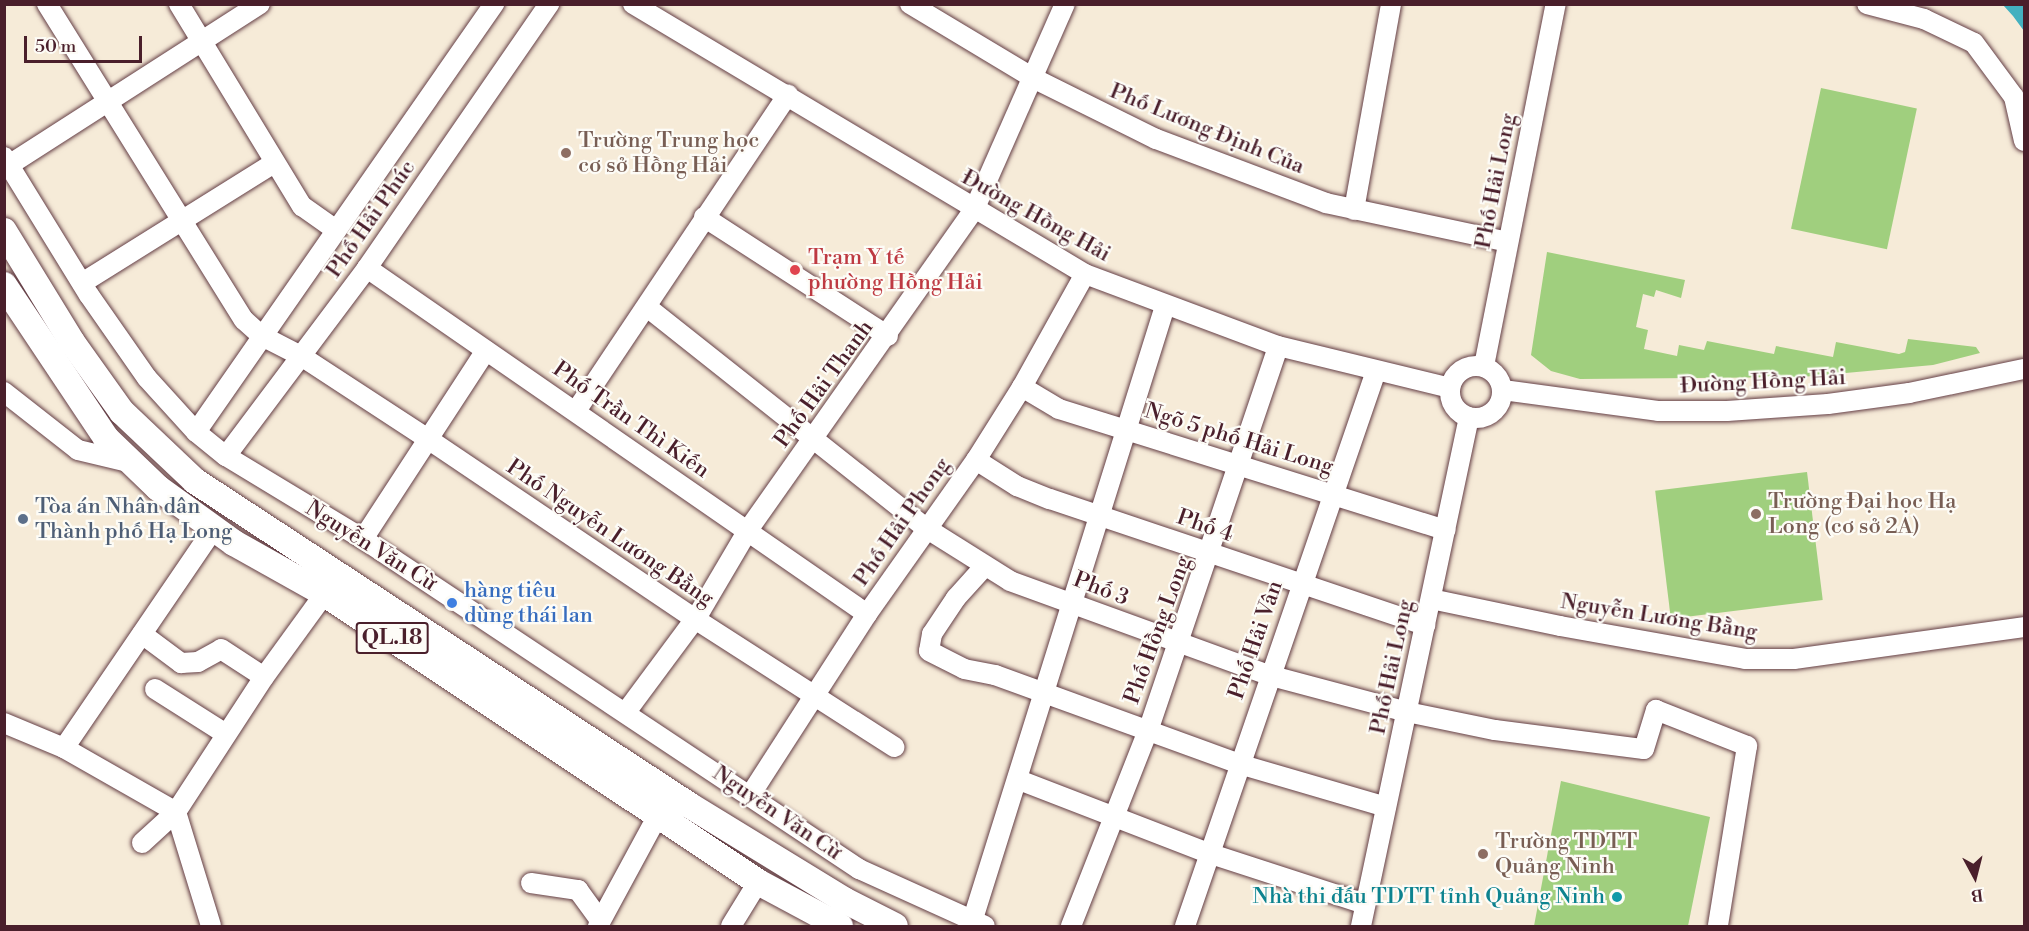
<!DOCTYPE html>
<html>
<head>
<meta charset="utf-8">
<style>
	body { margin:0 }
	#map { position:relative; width:2029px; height:931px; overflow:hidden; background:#f6ebd8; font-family:"Libre Bodoni",serif }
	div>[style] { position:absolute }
	.green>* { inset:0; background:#a0cf7e; transform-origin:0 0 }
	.water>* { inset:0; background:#43b0bf }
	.roads { filter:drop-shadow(0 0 2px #643e45) drop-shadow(0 0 2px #643e45) }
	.minor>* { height:20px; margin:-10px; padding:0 10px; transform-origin:10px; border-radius:10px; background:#fff }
	.minor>.ring { margin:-10px; padding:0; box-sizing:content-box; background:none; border:20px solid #fff; border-radius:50% }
	.major>* { height:26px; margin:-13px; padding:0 13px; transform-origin:13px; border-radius:13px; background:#fff }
	.dots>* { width:16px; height:16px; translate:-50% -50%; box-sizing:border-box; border:3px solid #fdfcf7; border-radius:50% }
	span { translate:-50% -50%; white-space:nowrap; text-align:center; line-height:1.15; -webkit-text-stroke:4.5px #fdfcf7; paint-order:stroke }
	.shield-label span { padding:2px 4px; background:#fdfcf7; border:2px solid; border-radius:4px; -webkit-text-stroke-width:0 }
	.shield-label { font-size:21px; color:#4a1f2b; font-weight:700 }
	.street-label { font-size:22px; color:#4a1f2b }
	.education-label { font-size:22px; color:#785e54 }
	.left { translate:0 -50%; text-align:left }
	.health-label { font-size:22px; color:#be3a42 }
	.service-label { font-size:22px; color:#4e5e75 }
	.shop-label { font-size:22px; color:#366cbe }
	.culture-label { font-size:22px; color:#0d838f }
	.right { translate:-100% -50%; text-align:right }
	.frame { position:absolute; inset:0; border:6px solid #4a1f2b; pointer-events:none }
	.north { position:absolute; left:1945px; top:847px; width:60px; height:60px; -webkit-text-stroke:4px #fdfcf7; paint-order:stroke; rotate:173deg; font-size:16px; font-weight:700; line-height:24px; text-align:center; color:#4a1f2b }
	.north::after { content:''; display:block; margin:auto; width:21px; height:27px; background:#4a1f2b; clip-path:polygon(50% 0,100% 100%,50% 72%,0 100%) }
	.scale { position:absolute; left:24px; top:36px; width:118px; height:27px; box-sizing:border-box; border:3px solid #4a1f2b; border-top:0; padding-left:8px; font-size:18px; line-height:21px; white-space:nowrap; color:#4a1f2b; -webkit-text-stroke:4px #fdfcf7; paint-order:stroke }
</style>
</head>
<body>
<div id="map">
	<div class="green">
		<div style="left:1821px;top:88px;width:98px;height:144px;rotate:12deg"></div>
		<div style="clip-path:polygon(1547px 252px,1685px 280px,1681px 298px,1656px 290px,1654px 297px,1643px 294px,1636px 327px,1648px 330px,1644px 349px,1677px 356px,1679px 345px,1704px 350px,1707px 341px,1774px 354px,1776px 346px,1833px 357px,1836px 342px,1899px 354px,1905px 352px,1908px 339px,1976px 347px,1980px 353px,1933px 365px,1802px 377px,1580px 379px,1551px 371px,1531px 355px)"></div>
		<div style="left:1807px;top:472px;width:129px;height:153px;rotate:83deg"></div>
		<div style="clip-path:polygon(1561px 781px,1710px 817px,1688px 926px,1534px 926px)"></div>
	</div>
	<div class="water">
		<div style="clip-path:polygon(2003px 5px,2024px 5px,2024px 31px,2013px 16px)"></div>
	</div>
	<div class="roads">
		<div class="minor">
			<div style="left:47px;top:4px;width:372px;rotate:58.1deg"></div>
			<div style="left:244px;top:320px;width:24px;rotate:42deg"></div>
			<div style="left:262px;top:336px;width:44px;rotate:27.1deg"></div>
			<div style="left:301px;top:356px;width:152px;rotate:33.2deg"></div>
			<div style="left:428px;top:439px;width:322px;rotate:34deg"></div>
			<div style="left:695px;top:619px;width:237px;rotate:32.7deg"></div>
			<div style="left:179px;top:4px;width:237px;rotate:58.7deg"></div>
			<div style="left:302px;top:206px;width:42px;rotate:35.2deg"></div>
			<div style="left:633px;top:4px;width:527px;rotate:30.85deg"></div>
			<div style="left:1085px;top:274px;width:206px;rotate:20.5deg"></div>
			<div style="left:1278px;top:346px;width:177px;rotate:13.7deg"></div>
			<div style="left:910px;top:4px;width:146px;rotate:31deg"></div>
			<div style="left:1035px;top:79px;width:135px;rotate:26.4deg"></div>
			<div style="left:1156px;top:139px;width:182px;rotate:20.6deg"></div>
			<div style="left:1326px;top:203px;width:186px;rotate:12.1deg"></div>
			<div style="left:1867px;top:4px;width:59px;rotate:14.7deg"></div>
			<div style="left:1924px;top:19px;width:55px;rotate:25.6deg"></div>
			<div style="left:1974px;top:43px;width:67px;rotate:53.5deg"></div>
			<div style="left:2014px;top:97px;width:45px;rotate:77.2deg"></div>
			<div style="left:4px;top:157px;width:162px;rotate:58.4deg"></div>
			<div style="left:89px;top:295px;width:101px;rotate:55.1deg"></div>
			<div style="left:147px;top:378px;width:73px;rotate:47.8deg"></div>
			<div style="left:196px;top:432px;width:38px;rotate:39deg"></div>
			<div style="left:226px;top:456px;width:160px;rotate:31.2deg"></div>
			<div style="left:363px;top:539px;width:596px;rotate:33.64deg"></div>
			<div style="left:859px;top:869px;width:138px;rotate:24.3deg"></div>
			<div style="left:9px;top:165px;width:298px;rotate:-32.7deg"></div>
			<div style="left:1354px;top:210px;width:209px;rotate:-79.8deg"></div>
			<div style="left:704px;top:217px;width:219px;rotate:32.9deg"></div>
			<div style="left:367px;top:268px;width:608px;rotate:34.68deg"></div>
			<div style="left:82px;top:283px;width:226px;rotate:-32deg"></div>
			<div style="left:647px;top:307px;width:356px;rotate:38.4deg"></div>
			<div style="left:926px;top:528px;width:99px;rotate:32.2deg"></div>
			<div style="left:1010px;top:581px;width:275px;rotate:20deg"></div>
			<div style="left:1268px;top:675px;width:144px;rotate:14.9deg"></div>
			<div style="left:1407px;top:712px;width:90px;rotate:11.6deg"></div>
			<div style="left:1495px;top:730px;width:150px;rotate:7.3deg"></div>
			<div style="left:1644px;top:749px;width:41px;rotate:-72.9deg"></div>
			<div style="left:1656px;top:710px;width:98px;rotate:21.6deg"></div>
			<div style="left:1747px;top:746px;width:182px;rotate:99.2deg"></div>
			<div style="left:1484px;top:366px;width:369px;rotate:-78.8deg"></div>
			<div class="ring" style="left:1450px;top:366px;width:32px;height:32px"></div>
			<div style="left:1022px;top:387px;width:43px;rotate:30.7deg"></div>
			<div style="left:1059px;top:409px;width:405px;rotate:17.4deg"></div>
			<div style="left:1503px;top:390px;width:156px;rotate:7.7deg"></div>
			<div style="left:1658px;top:411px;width:69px"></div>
			<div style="left:1727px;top:411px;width:101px;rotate:-4deg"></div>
			<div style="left:1828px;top:404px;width:82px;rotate:-7.7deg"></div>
			<div style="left:1909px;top:393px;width:117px;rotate:-11.8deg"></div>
			<div style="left:4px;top:392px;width:94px;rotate:38.1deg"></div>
			<div style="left:78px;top:450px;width:56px;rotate:13.5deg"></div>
			<div style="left:576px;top:411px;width:381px;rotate:-56.2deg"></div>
			<div style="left:196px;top:432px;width:522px;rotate:-55.15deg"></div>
			<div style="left:226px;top:456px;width:235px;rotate:-53.1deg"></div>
			<div style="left:367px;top:268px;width:321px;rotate:-55.4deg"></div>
			<div style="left:976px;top:460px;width:49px;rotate:32.4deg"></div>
			<div style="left:1017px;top:486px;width:35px;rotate:22deg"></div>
			<div style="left:1050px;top:499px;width:396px;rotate:18.6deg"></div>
			<div style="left:363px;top:539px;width:225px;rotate:-56.9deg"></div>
			<div style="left:984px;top:567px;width:42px;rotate:132.1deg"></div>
			<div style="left:956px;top:598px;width:43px;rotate:123.7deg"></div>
			<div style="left:932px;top:634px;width:17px;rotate:100deg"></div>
			<div style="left:929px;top:651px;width:39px;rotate:27deg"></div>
			<div style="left:964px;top:669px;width:32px;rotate:11deg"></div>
			<div style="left:995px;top:675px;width:260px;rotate:20deg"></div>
			<div style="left:1239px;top:764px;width:153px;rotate:16.3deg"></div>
			<div style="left:1431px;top:599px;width:132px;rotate:11.8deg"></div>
			<div style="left:1560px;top:626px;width:188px;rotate:10.1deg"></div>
			<div style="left:1745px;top:659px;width:49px"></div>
			<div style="left:1794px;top:659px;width:232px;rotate:-7.9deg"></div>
			<div style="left:142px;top:634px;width:49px;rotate:36.6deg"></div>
			<div style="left:181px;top:663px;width:17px;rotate:-3deg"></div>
			<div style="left:198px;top:662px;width:26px;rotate:-29deg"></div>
			<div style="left:221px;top:649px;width:51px;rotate:33.1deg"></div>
			<div style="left:155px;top:689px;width:84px;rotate:32.4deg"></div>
			<div style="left:626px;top:712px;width:121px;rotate:-53.4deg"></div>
			<div style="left:698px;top:615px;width:99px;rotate:-59.5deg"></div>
			<div style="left:748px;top:530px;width:392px;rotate:-54.8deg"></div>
			<div style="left:974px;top:210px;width:225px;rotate:-66.2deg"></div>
			<div style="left:4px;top:723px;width:65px;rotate:22.6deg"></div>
			<div style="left:64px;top:748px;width:129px;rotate:29.7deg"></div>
			<div style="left:176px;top:812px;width:119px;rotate:72.9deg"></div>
			<div style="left:64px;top:748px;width:266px;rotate:-55.7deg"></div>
			<div style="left:1019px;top:780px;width:203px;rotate:21.1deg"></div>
			<div style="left:1208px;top:853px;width:165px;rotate:18deg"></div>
			<div style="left:751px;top:794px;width:214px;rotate:-57.2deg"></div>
			<div style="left:867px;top:614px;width:189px;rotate:-54.7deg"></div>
			<div style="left:976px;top:460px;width:86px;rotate:-57.8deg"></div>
			<div style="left:1022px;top:387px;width:129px;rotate:-60.9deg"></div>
			<div style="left:142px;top:843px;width:46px;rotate:-42.4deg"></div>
			<div style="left:176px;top:812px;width:161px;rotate:-56.9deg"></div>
			<div style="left:264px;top:677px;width:117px;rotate:-54deg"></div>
			<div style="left:531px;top:883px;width:48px;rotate:8.5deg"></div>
			<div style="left:578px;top:890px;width:37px;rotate:54deg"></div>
			<div style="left:972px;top:922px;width:646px;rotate:-72.6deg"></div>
			<div style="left:598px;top:926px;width:128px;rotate:-61.6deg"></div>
			<div style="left:731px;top:926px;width:52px;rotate:-58.5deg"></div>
			<div style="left:1071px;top:926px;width:210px;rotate:-68.5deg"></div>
			<div style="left:1148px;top:731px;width:406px;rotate:-71.3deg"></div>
			<div style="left:1185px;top:926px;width:587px;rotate:-71.01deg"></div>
			<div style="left:1361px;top:926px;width:520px;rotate:-78.02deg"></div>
		</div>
		<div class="major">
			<div style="left:4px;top:231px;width:130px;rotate:58.5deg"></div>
			<div style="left:72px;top:342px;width:86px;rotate:54.5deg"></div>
			<div style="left:122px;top:412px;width:100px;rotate:43.4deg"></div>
			<div style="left:195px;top:481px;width:591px;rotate:33.26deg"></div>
			<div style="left:689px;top:805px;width:182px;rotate:31.5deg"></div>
			<div style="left:844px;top:900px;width:57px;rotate:27deg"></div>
			<div style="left:4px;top:285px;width:184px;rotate:56.3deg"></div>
			<div style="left:106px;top:438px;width:72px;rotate:43.9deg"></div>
			<div style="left:158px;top:488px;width:94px;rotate:35.9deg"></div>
			<div style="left:234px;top:543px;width:104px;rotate:29.3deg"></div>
			<div style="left:325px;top:594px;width:520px;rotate:33.63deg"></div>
			<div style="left:758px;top:882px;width:93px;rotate:28.2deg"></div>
		</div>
	</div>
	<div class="dots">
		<div style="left:566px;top:153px;background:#8d6e63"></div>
		<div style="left:795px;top:270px;background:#e0444e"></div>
		<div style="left:1756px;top:514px;background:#8d6e63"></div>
		<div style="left:23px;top:519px;background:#5c6f8a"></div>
		<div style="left:452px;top:603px;background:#3f7fe0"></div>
		<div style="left:1483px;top:854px;background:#8d6e63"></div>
		<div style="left:1617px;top:897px;background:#0f9aa8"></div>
	</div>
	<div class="shield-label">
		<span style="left:392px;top:638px">QL.18</span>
	</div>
	<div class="street-label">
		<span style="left:1207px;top:129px;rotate:22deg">Phố Lương Định Của</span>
		<span style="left:1496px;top:181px;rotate:-79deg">Phố Hải Long</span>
		<span style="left:1036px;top:216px;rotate:29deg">Đường Hồng Hải</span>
		<span style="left:371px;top:219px;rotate:-55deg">Phố Hải Phúc</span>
		<span style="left:1763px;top:382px;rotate:-3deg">Đường Hồng Hải</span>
		<span style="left:824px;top:384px;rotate:-54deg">Phố Hải Thanh</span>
		<span style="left:631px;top:420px;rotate:35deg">Phố Trần Thì Kiến</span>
		<span style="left:1239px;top:439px;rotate:17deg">Ngõ 5 phố Hải Long</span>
		<span style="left:902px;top:522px;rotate:-55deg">Phố Hải Phong</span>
		<span style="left:1205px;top:526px;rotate:19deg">Phố 4</span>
		<span style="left:610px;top:533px;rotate:34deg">Phố Nguyễn Lương Bằng</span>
		<span style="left:371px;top:546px;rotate:32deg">Nguyễn Văn Cừ</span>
		<span style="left:1101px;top:589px;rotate:21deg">Phố 3</span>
		<span style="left:1659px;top:617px;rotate:9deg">Nguyễn Lương Bằng</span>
		<span style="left:1158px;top:630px;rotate:-70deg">Phố Hồng Long</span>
		<span style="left:1256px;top:640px;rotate:-71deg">Phố Hải Vân</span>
		<span style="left:1392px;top:667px;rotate:-78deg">Phố Hải Long</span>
		<span style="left:777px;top:813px;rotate:34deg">Nguyễn Văn Cừ</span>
	</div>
	<div class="education-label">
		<span class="left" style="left:578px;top:153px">Trường Trung học<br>cơ sở Hồng Hải</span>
		<span class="left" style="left:1768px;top:514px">Trường Đại học Hạ<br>Long (cơ sở 2A)</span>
		<span class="left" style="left:1495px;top:854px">Trường TDTT<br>Quảng Ninh</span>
	</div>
	<div class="health-label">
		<span class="left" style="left:808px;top:270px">Trạm Y tế<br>phường Hồng Hải</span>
	</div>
	<div class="service-label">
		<span class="left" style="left:35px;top:519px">Tòa án Nhân dân<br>Thành phố Hạ Long</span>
	</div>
	<div class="shop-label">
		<span class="left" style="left:464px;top:603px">hàng tiêu<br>dùng thái lan</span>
	</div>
	<div class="culture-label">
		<span class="right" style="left:1605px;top:897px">Nhà thi đấu TDTT tỉnh Quảng Ninh</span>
	</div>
	<div class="frame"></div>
	<div class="north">B</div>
	<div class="scale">50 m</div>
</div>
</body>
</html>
